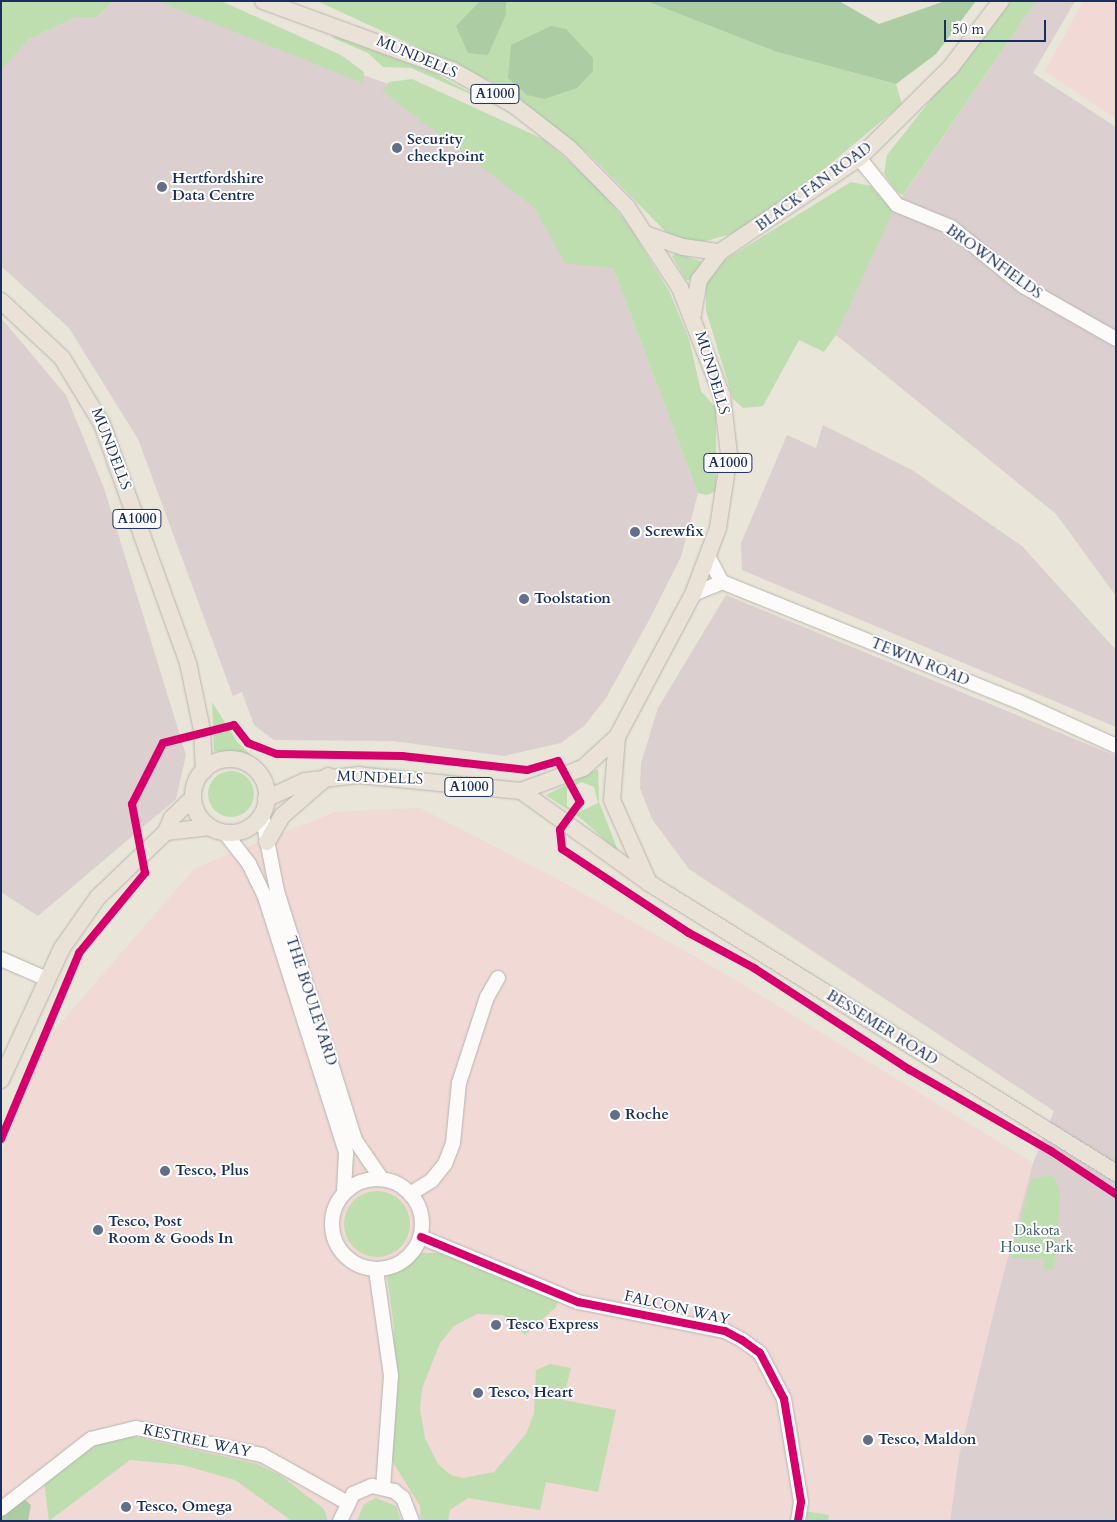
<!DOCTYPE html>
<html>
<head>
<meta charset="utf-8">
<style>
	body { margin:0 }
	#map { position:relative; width:1117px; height:1522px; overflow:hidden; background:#e9e5d8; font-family:Cardo,serif }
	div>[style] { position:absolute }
	.built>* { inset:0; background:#f1d9d6 }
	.industrial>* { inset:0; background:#dccfcf }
	.green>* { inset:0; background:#bedeaf }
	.round { border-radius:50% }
	.forest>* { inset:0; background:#accda4 }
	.roads { filter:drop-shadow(0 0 1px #b6b5b2) drop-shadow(0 0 1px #b6b5b2) }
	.minor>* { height:14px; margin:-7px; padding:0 7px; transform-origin:7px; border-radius:7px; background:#fcfbf9 }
	.minor>.ring { margin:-7px; padding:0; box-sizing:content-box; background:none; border:14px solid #fcfbf9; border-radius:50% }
	.major>* { height:16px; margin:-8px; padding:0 8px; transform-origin:8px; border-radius:8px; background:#ebe2d7 }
	.major>.ring { margin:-8px; padding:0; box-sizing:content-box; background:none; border:16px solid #ebe2d7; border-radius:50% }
	.cycleway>* { height:8px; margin:-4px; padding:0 4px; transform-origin:4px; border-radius:4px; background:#d6006c }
	.dots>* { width:14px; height:14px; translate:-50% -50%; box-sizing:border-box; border:2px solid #fff; border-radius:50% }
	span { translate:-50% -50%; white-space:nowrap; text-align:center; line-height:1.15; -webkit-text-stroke:4px #fff; paint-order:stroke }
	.shield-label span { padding:1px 4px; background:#fff; border:1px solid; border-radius:4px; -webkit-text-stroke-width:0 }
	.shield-label { font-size:14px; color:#1b2f5e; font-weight:700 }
	.street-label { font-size:15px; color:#1b2f5e }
	.poi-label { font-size:15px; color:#1b2f5e; font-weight:700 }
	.left { translate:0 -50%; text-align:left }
	.park-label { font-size:15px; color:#41626c }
	.frame { position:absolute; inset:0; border:2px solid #1b2f5e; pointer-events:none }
	.scale { position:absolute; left:944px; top:20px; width:102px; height:22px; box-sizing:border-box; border:2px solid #1b2f5e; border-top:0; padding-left:6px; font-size:15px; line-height:18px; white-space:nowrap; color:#1b2f5e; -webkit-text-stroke:4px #fff; paint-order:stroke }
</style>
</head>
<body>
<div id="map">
	<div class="built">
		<div style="clip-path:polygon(1083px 1px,1116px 1px,1116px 119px,1045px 71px)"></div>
		<div style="clip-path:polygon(420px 808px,559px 880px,729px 976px,1033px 1163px,959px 1456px,950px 1521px,1px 1521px,1px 1155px,46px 1040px,195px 868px,335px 812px)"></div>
	</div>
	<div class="industrial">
		<div style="clip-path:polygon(113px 1px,158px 1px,402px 89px,613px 268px,698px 493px,681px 557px,648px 622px,606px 698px,584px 726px,561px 743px,504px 756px,393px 741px,274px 740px,254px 725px,242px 692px,233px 696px,138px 439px,69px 328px,1px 266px,1px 70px,28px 40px,76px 17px,97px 17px)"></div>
		<div style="clip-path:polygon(1036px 1px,1075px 1px,1033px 73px,1116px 127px,1116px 596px,1056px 514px,836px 335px,885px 222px)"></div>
		<div style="clip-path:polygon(1px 318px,66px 395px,104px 488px,186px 755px,176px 799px,38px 916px,1px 892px)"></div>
		<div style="clip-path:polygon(823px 425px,912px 470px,1022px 546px,1116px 650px,1116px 727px,742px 570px,741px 543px,787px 435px,816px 448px)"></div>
		<div style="clip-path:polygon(726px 595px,1116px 756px,1116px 1521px,950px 1521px,959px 1456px,997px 1299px,1033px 1163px,1054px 1111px,689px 869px,652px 819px,640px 788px,641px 763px,658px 708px)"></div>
	</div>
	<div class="green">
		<div style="clip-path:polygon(1px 1px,113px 1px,97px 17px,76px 17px,28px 40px,1px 70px)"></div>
		<div style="clip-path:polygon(158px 1px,221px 1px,341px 55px,364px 72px,363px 83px)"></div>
		<div style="clip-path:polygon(317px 1px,646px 1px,777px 52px,896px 84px,902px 104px,817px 175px,734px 233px,703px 242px,671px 237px,589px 154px,499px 85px)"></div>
		<div style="clip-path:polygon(1009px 1px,1036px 1px,903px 195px,897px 192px,884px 174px,887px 155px)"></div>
		<div style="clip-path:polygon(334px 33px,412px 61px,488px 102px,411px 68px,383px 67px,368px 53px,333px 38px)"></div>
		<div style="clip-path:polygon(412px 79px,545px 140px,599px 188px,628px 224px,669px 291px,689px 339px,701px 391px,716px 408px,716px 491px,707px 495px,698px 493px,613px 268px,565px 263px,534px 207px,382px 91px,389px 82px)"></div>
		<div style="clip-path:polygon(851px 182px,871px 186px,893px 211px,836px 335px,824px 352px,799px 340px,763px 406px,743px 408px,733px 399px,706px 311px,706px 281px,718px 264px)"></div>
		<div style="clip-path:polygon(676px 253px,703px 262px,690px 280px,686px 280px,672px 256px)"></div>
		<div style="clip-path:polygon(212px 702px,238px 743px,251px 755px,214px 751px)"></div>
		<div style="clip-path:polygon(evenodd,598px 769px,599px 802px,619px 853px,583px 820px,546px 795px,598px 769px,582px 782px,594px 787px,598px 803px,579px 812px,567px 806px,567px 789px,582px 782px)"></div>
		<div class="round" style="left:208px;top:771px;width:46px;height:46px"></div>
		<div style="clip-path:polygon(1053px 1175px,1060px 1191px,1057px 1246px,1054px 1269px,1044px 1269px,1044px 1259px,1010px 1258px,1031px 1179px)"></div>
		<div class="round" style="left:344px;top:1191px;width:66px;height:66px"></div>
		<div style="clip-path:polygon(420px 1253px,442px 1253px,558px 1299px,556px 1307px,525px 1335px,503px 1315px,477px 1314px,454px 1326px,440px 1343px,422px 1389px,420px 1409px,425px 1438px,438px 1464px,451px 1475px,463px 1478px,494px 1472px,526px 1434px,534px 1413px,536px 1370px,550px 1364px,571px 1368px,563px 1400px,616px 1410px,598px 1492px,546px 1482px,540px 1510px,468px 1498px,450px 1510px,448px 1521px,421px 1521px,420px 1506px,391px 1459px,394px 1326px,387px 1276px)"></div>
		<div style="clip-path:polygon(131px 1436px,257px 1464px,280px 1475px,324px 1509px,328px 1521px,292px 1521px,235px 1480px,183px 1465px,130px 1460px,49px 1521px,44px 1481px,93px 1445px)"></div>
		<div style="clip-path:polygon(376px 1498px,396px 1506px,401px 1521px,357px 1521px,364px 1504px)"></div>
		<div style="clip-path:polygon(804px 1511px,829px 1515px,828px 1521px,802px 1521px)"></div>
	</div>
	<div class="forest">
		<div style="clip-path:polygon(480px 1px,506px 1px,506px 14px,488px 55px,468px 53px,456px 26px)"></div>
		<div style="clip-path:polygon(646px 1px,839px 1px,879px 24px,945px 1px,976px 1px,936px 54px,896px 84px,777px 52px)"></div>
		<div style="clip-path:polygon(551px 26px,566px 29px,593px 58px,593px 71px,577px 88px,544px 99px,527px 95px,508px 78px,511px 45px)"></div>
		<div style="clip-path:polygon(23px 1498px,31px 1505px,28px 1521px,1px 1521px,1px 1514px)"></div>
	</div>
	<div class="roads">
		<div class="minor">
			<div style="left:859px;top:158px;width:60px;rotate:51deg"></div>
			<div style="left:897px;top:205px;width:58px;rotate:22.2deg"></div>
			<div style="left:951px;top:227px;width:93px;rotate:39.3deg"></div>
			<div style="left:1023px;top:286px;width:107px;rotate:29.7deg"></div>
			<div style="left:709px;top:558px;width:27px;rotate:62deg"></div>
			<div style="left:722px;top:582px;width:318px;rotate:22deg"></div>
			<div style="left:1017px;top:701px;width:109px;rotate:24.4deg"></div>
			<div style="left:693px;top:594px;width:31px;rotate:-22deg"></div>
			<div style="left:262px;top:815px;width:77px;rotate:78.8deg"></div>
			<div style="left:277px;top:891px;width:261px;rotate:72.6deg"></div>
			<div style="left:355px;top:1140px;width:46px;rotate:55.6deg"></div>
			<div style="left:225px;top:833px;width:39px;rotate:52deg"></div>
			<div style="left:249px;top:864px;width:37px;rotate:64deg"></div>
			<div style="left:265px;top:897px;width:269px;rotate:72.4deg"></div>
			<div style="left:346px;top:1153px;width:38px;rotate:93deg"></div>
			<div style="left:1px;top:959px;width:48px;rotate:23.4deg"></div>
			<div class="ring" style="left:332px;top:1179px;width:76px;height:76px"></div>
			<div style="left:410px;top:1194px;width:26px;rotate:-32deg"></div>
			<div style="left:432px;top:1180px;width:21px;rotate:-51deg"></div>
			<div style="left:445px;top:1164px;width:22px;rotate:-69deg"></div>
			<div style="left:453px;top:1143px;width:60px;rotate:-84.3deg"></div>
			<div style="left:459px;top:1083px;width:90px;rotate:-72deg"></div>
			<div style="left:487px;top:997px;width:22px;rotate:-60deg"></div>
			<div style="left:421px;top:1237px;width:170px;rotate:22.5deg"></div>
			<div style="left:578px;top:1302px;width:150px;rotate:11.2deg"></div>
			<div style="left:725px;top:1331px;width:19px;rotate:28deg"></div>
			<div style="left:742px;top:1340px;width:22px;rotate:36deg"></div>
			<div style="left:760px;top:1353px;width:52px;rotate:62.4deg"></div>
			<div style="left:784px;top:1399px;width:104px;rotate:80.6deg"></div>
			<div style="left:801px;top:1502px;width:19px;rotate:99deg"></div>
			<div style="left:376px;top:1270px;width:107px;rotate:81.9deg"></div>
			<div style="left:391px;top:1376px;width:111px;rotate:94.1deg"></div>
			<div style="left:1px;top:1509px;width:114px;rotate:-37.9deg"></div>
			<div style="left:91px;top:1439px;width:46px;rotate:-13.7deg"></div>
			<div style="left:136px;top:1428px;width:129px;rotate:12.1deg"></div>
			<div style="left:262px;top:1455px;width:96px;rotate:29.2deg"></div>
			<div style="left:340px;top:1521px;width:30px;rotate:-64deg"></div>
			<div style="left:353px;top:1494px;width:21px;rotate:-23deg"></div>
			<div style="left:372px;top:1486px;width:23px;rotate:13deg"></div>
			<div style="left:394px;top:1491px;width:11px;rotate:38deg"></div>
			<div style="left:403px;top:1498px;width:25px;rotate:69deg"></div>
		</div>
		<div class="major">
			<div style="left:263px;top:1px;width:201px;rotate:20.1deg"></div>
			<div style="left:452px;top:70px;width:73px;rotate:29.7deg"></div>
			<div style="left:515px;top:106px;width:68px;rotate:37.9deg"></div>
			<div style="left:569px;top:148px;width:83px;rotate:45.5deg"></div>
			<div style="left:627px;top:207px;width:97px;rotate:56.8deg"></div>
			<div style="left:680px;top:288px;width:115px;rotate:68.6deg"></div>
			<div style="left:722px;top:395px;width:60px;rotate:83.3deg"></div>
			<div style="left:729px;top:455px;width:74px;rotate:98.6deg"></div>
			<div style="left:718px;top:528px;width:71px;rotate:110.7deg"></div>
			<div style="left:693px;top:594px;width:162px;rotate:118deg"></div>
			<div style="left:617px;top:737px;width:46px;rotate:137.6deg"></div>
			<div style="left:583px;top:768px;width:66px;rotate:159.6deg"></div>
			<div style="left:521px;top:791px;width:163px;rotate:-174.4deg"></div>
			<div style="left:359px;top:775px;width:54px;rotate:173.7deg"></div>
			<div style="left:305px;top:781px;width:43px;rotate:155.2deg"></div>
			<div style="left:648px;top:235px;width:37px;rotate:19deg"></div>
			<div style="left:683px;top:247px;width:37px;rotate:8deg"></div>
			<div style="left:1px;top:301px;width:83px;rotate:43.1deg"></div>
			<div style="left:62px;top:358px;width:77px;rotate:58.8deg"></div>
			<div style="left:102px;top:424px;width:254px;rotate:70.2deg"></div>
			<div style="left:188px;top:663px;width:68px;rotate:78.2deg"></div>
			<div style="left:202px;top:730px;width:41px;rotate:87.2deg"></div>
			<div style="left:693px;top:314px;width:35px;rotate:-80deg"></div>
			<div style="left:699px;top:280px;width:35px;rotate:-53deg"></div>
			<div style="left:720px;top:252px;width:168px;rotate:-34.1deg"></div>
			<div style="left:859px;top:158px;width:129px;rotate:-44.7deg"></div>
			<div style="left:951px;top:67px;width:83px;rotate:-52.9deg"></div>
			<div style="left:617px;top:737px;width:63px;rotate:94.5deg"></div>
			<div style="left:612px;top:800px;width:91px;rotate:66deg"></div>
			<div class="ring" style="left:193px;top:759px;width:58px;height:58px"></div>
			<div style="left:521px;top:791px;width:158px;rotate:35.7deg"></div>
			<div style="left:649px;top:883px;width:550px;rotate:31.84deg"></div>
			<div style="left:166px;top:832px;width:44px;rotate:-6.5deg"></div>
			<div style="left:267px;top:842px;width:30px;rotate:-60deg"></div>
			<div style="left:282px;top:816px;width:61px;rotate:-41deg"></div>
			<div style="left:1px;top:1080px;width:145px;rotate:-65.2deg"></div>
			<div style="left:62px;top:948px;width:62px;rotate:-54.8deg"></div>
			<div style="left:98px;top:897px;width:94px;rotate:-43.7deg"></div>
			<div style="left:166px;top:832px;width:15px;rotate:-67deg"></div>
			<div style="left:172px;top:818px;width:29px;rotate:-44deg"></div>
		</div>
	</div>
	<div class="cycleway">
		<div style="left:1px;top:1139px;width:202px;rotate:-67.2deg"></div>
		<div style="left:79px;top:953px;width:104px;rotate:-50.5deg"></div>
		<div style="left:145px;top:873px;width:70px;rotate:-100.7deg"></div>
		<div style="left:132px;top:804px;width:68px;rotate:-63.1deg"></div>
		<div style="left:163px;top:743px;width:73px;rotate:-14.2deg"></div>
		<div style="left:234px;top:725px;width:23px;rotate:52deg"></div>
		<div style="left:248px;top:743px;width:31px;rotate:21deg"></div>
		<div style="left:277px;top:754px;width:125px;rotate:0.9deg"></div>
		<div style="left:402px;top:756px;width:126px;rotate:6.4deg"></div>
		<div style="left:527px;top:770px;width:32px;rotate:-16deg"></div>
		<div style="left:558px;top:761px;width:47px;rotate:61.8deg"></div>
		<div style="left:580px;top:802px;width:34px;rotate:126deg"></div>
		<div style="left:560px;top:830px;width:19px;rotate:84deg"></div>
		<div style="left:562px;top:849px;width:152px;rotate:33.5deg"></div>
		<div style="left:689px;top:933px;width:74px;rotate:28.3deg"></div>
		<div style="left:754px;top:968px;width:186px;rotate:33.2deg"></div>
		<div style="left:910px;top:1070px;width:163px;rotate:29.9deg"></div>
		<div style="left:1051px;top:1151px;width:78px;rotate:33.5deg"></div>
		<div style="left:421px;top:1237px;width:170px;rotate:22.5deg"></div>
		<div style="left:578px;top:1302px;width:150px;rotate:11.2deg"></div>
		<div style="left:725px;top:1331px;width:19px;rotate:28deg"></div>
		<div style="left:742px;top:1340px;width:22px;rotate:36deg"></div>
		<div style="left:760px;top:1353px;width:52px;rotate:62.4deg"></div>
		<div style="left:784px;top:1399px;width:104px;rotate:80.6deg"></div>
		<div style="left:801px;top:1502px;width:19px;rotate:99deg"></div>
	</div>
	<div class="dots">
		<div style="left:397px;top:148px;background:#636f89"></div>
		<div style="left:162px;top:187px;background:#636f89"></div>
		<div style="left:635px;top:532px;background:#636f89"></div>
		<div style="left:524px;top:599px;background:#636f89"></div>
		<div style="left:615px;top:1115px;background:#636f89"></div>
		<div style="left:165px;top:1171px;background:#636f89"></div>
		<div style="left:98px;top:1230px;background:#636f89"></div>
		<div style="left:496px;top:1325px;background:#636f89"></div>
		<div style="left:478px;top:1393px;background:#636f89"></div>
		<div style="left:868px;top:1440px;background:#636f89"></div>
		<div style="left:126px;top:1507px;background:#636f89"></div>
	</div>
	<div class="shield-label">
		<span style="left:495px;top:94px">A1000</span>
		<span style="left:728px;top:463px">A1000</span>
		<span style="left:137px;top:519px">A1000</span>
		<span style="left:469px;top:787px">A1000</span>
	</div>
	<div class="street-label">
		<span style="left:417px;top:57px;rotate:23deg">MUNDELLS</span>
		<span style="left:814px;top:187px;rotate:-36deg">BLACK FAN ROAD</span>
		<span style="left:994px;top:262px;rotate:36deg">BROWNFIELDS</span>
		<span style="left:712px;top:373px;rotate:73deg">MUNDELLS</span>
		<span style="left:111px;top:449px;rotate:69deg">MUNDELLS</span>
		<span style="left:920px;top:662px;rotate:22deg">TEWIN ROAD</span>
		<span style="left:380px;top:778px;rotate:2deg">MUNDELLS</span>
		<span style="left:311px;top:1001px;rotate:72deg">THE BOULEVARD</span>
		<span style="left:882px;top:1028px;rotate:32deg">BESSEMER ROAD</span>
		<span style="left:677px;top:1308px;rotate:13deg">FALCON WAY</span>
		<span style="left:197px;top:1441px;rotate:12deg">KESTREL WAY</span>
	</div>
	<div class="poi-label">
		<span class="left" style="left:407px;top:148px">Security<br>checkpoint</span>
		<span class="left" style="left:172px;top:187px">Hertfordshire<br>Data Centre</span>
		<span class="left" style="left:645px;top:532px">Screwfix</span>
		<span class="left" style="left:534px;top:599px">Toolstation</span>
		<span class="left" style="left:625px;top:1115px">Roche</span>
		<span class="left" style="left:175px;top:1171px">Tesco, Plus</span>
		<span class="left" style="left:108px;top:1230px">Tesco, Post<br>Room &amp; Goods In</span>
		<span class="left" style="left:506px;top:1325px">Tesco Express</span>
		<span class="left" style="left:488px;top:1393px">Tesco, Heart</span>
		<span class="left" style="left:878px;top:1440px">Tesco, Maldon</span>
		<span class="left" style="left:136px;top:1507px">Tesco, Omega</span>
	</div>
	<div class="park-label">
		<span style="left:1037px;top:1239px">Dakota<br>House Park</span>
	</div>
	<div class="frame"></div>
	<div class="scale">50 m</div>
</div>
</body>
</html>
